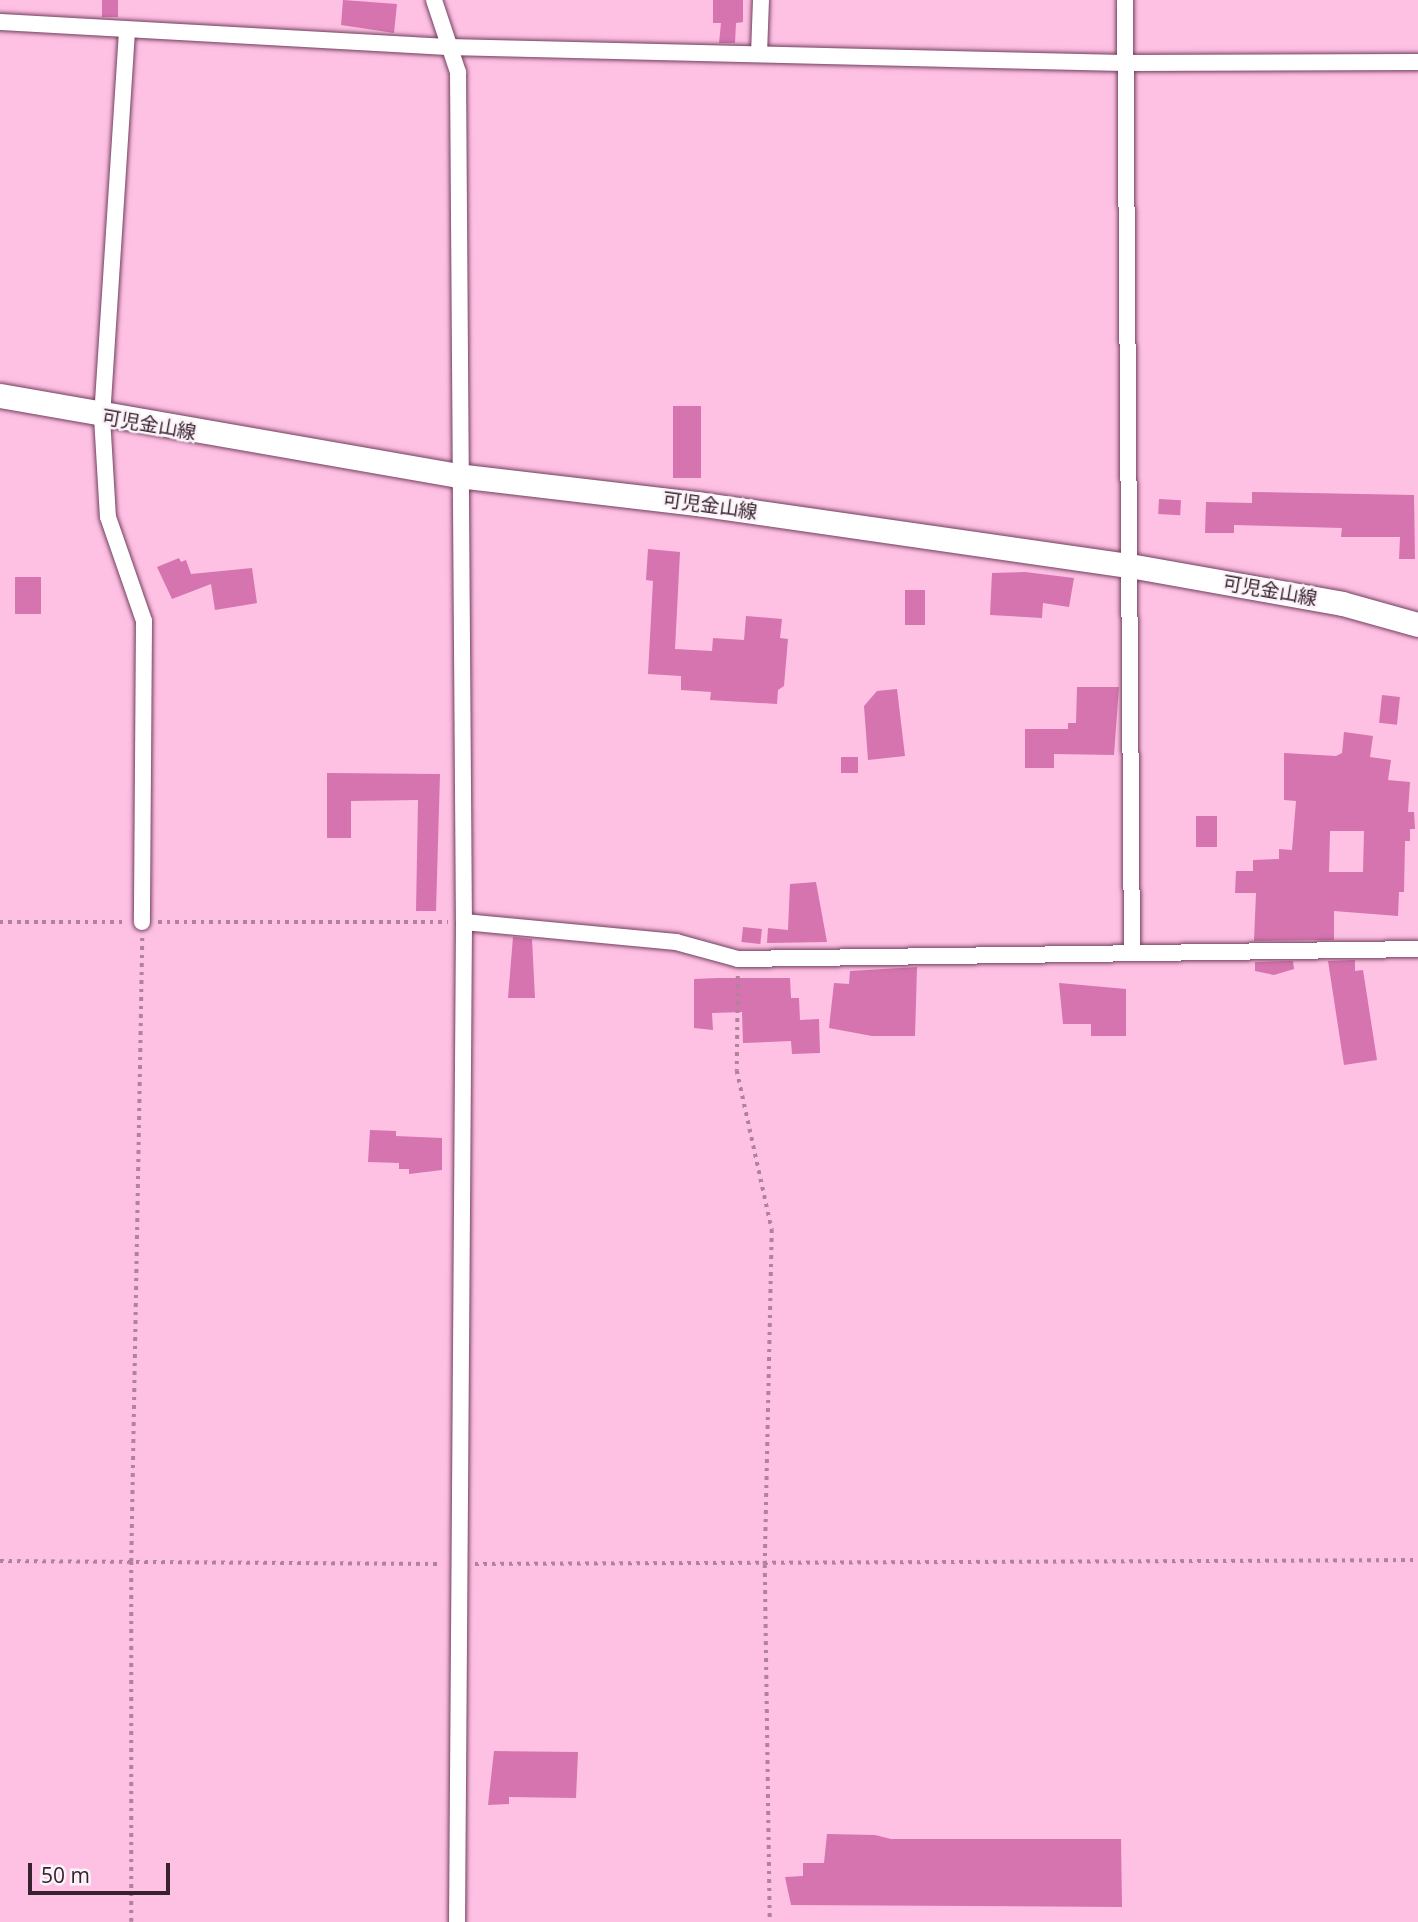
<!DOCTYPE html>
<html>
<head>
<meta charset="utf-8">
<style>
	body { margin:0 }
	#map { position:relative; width:1418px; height:1922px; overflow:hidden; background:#fec0e3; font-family:"Open Sans","Noto Sans JP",sans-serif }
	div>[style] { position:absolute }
	.building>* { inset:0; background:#d574af; transform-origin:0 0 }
	.path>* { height:3.5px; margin-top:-1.75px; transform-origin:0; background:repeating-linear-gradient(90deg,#b0829c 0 3.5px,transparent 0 8.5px) }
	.roads { filter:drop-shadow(0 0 2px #723f5e) drop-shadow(0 0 2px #723f5e) }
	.street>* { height:16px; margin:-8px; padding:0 8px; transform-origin:8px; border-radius:8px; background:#fff }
	.primary>* { height:24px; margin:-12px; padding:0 12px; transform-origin:12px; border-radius:12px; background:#fff }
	span { translate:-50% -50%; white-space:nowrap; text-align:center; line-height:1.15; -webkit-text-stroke:5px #fbf4f8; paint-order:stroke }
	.street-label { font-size:19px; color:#38212f }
	.scale { position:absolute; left:28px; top:1863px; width:142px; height:32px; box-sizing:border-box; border:4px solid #38212f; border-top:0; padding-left:9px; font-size:21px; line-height:24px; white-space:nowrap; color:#38212f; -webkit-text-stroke:5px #fbf4f8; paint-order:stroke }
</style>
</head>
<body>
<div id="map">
	<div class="building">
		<div style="left:102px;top:0;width:16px;height:17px"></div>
		<div style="clip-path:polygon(343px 0,397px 4px,394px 33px,341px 25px)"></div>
		<div style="clip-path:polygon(713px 0,743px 0,743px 22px,736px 23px,735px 43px,719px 43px,721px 23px,713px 23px)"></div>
		<div style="left:673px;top:406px;width:28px;height:72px"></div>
		<div style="clip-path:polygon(1252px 492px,1414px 495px,1415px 559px,1399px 559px,1400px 537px,1341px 537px,1342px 528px,1234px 525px,1234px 533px,1205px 533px,1206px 502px,1252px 503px)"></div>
		<div style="left:1159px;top:499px;width:22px;height:15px;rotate:3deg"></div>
		<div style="clip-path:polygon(648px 549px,680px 552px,675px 649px,712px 651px,713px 638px,744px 640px,746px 616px,782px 619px,780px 638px,788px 639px,784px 686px,778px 690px,777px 704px,710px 700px,711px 692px,681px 690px,681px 676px,648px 674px,653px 581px,646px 580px)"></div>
		<div style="clip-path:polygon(179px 558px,181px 562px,186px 560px,191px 574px,252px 568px,257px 603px,215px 610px,211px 584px,172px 599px,157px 567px)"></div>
		<div style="clip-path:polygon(1025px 572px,1074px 578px,1069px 607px,1043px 603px,1042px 618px,990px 615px,992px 573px)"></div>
		<div style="left:15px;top:577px;width:26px;height:37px"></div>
		<div style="left:905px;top:590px;width:20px;height:35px"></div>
		<div style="clip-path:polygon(1077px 687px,1119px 687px,1114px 755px,1054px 754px,1054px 768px,1025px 768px,1025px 729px,1068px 729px,1068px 723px,1076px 723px)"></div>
		<div style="clip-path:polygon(897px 689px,905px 756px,868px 760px,864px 706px,877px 691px)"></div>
		<div style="left:1382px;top:695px;width:18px;height:28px;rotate:6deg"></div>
		<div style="clip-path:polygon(evenodd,1344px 732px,1373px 736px,1370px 757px,1391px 760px,1388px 780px,1410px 782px,1408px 812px,1414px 812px,1415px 829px,1410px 829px,1410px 841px,1405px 841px,1404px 892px,1399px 892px,1398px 916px,1334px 911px,1334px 940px,1254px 941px,1256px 893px,1235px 893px,1236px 871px,1253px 871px,1253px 860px,1279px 859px,1279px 849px,1292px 850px,1296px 801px,1284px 800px,1284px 753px,1336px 756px,1342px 753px,1344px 732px,1330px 831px,1364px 831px,1363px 872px,1329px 872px,1330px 831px)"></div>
		<div style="left:841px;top:757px;width:17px;height:16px"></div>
		<div style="clip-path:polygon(327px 773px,440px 774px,436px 911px,416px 911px,418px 800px,351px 801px,351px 838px,327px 838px)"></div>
		<div style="left:1196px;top:816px;width:21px;height:31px"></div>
		<div style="clip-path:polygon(816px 882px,827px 942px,767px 943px,768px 928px,788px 930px,790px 884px)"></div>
		<div style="left:743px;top:927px;width:19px;height:15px;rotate:6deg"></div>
		<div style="clip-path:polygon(513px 937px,532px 939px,535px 998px,508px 998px)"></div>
		<div style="clip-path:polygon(1355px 960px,1355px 971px,1363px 970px,1377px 1060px,1344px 1065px,1328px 961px)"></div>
		<div style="clip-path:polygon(1293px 961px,1294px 969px,1274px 975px,1255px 971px,1255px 962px)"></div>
		<div style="clip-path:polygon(917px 967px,915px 1036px,872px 1036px,829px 1028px,834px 983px,849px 984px,850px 971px)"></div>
		<div style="clip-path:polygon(718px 978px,790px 978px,791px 998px,799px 998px,800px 1020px,819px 1019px,820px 1053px,792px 1054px,791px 1041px,743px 1043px,742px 1012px,712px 1013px,713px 1030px,694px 1028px,694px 979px)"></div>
		<div style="clip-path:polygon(1059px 983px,1126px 989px,1126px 1036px,1091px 1036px,1091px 1024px,1063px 1024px)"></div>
		<div style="clip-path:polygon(370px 1130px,396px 1131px,396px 1136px,442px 1138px,442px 1170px,409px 1174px,409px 1169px,399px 1169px,399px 1163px,368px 1162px)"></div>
		<div style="clip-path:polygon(494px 1751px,578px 1752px,576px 1798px,509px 1797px,509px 1804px,488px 1805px)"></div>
		<div style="clip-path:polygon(827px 1834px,875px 1835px,891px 1839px,1121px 1839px,1122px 1907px,791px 1905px,785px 1877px,803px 1876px,803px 1863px,824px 1863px)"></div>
	</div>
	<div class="path">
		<div style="left:0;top:922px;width:126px"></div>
		<div style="left:158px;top:922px;width:290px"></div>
		<div style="left:738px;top:976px;width:95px;rotate:90.6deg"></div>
		<div style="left:737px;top:1071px;width:163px;rotate:77.6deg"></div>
		<div style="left:772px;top:1230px;width:335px;rotate:91.2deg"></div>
		<div style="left:765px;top:1565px;width:357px;rotate:89.2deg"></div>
		<div style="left:0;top:1561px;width:442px;rotate:0.4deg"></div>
		<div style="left:475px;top:1564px;width:943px;rotate:-0.24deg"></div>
		<div style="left:131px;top:1922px;width:360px;rotate:-90deg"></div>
		<div style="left:131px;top:1562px;width:625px;rotate:-88.99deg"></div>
	</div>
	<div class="roads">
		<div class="street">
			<div style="left:434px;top:0;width:76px;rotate:71.6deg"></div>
			<div style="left:458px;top:72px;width:850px;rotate:89.6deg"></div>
			<div style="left:464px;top:922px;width:1000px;rotate:90.4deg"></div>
			<div style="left:1125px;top:0;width:953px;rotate:89.58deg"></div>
			<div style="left:0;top:22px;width:449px;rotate:3.2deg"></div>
			<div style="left:448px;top:47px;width:676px;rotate:1.36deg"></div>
			<div style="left:1124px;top:63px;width:294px;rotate:-0.2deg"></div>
			<div style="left:127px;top:31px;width:387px;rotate:93.7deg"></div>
			<div style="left:102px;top:417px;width:100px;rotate:86.6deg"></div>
			<div style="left:108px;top:517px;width:110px;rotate:70.9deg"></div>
			<div style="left:144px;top:621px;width:301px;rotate:90.4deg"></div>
			<div style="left:759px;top:54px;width:54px;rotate:-87.9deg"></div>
			<div style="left:464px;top:922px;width:213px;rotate:5.4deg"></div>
			<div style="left:676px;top:942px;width:64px;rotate:15.3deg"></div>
			<div style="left:738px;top:959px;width:680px;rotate:-0.84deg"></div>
		</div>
		<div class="primary">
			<div style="left:0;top:396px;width:465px;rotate:9.9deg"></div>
			<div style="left:458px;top:476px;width:242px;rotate:6.7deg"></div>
			<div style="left:698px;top:504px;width:436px;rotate:8.2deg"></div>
			<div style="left:1130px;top:566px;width:216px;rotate:10.1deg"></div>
			<div style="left:1343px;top:604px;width:78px;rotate:15.6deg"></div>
		</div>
	</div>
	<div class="street-label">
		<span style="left:149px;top:425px;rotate:10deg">可児金山線</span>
		<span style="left:710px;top:506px;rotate:8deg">可児金山線</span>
		<span style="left:1270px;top:591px;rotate:10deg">可児金山線</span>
	</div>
	<div class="scale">50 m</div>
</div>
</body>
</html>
